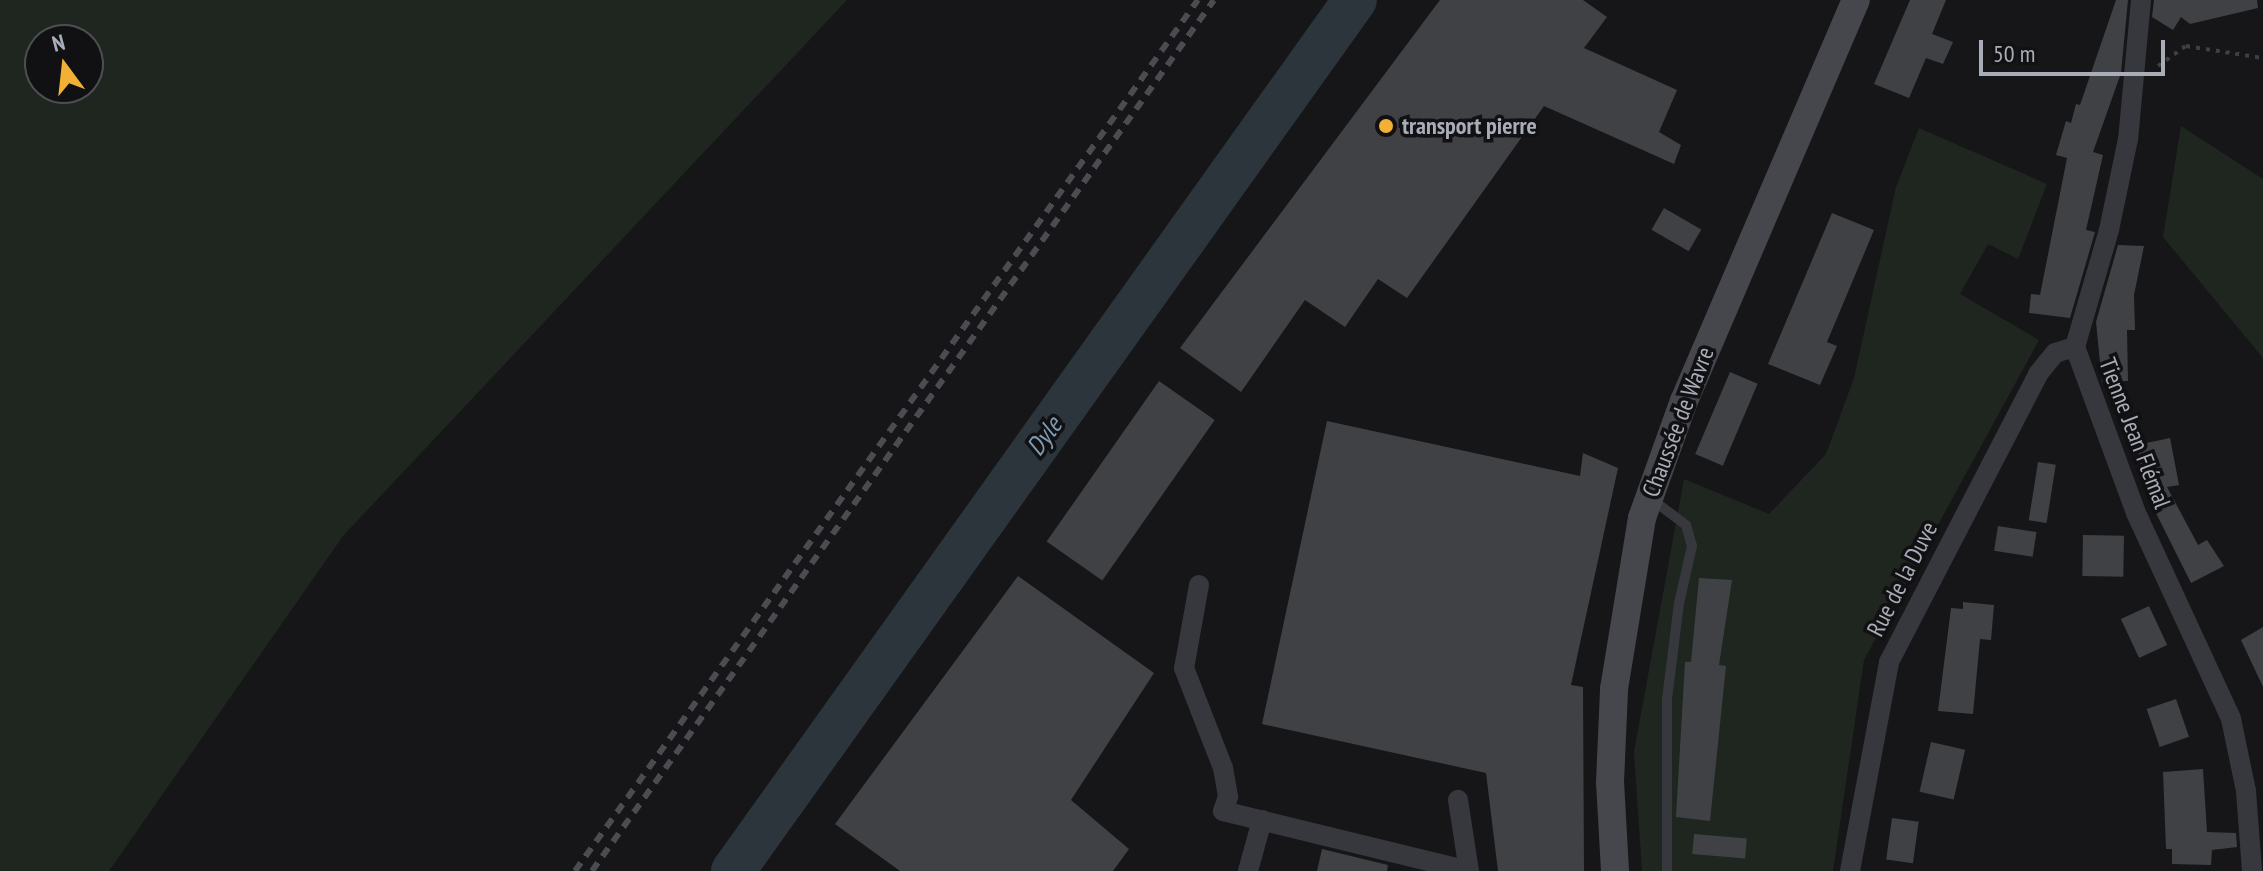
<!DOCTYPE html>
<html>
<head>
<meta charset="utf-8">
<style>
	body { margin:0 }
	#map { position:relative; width:2263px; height:871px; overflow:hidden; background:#161618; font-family:"PT Sans Narrow",sans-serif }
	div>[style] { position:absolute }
	.green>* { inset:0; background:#1e261f }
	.river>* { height:44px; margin:-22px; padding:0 22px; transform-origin:22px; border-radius:22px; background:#2c353c }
	.building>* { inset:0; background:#404145; transform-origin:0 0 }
	.path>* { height:4px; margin-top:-2px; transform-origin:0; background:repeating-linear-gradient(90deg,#3d3f44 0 4px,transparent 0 10px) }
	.service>* { height:10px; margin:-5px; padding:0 5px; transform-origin:5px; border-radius:5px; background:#37383d }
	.minor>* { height:20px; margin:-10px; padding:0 10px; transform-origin:10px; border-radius:10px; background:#37383d }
	.secondary>* { height:28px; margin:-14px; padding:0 14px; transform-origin:14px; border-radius:14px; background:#45474d }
	.rail>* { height:6px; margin-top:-3px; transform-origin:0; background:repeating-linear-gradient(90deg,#4a4c52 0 10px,transparent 0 18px) }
	.dots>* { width:22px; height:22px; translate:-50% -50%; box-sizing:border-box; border:4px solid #111113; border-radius:50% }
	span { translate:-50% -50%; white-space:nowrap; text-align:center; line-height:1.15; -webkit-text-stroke:7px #111113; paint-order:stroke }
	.poi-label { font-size:24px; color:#a8adb8; font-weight:700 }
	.left { translate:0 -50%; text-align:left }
	.street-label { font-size:24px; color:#a8adb8 }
	.water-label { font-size:26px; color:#7f9bb3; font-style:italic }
	.north { position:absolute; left:24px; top:24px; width:80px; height:80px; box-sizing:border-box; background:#111113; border:2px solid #4d4f55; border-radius:50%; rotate:345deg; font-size:22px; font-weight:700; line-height:32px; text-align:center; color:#a8adb8 }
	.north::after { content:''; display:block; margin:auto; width:28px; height:36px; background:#f2b134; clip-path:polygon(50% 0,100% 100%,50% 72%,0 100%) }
	.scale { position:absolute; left:1979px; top:40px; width:186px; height:36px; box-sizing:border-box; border:4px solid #a8adb8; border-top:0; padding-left:10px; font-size:24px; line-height:28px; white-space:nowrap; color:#a8adb8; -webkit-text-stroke:6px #111113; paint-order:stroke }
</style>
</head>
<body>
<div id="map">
	<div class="green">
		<div style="clip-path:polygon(evenodd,0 0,847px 0,343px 536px,109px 871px,0 871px,0 0,40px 40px,88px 40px,88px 88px,40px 88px,40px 40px)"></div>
		<div style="clip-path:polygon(2181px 126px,2263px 179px,2263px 358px,2163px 237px)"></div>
		<div style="clip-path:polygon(1919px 128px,2047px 184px,2018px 259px,1988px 244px,1960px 294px,2039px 340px,1864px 660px,1833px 871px,1642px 871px,1634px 752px,1684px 479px,1769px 514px,1826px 454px,1854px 378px,1896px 187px)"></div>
	</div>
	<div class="river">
		<div style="left:733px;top:871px;width:1070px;rotate:-54.47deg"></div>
	</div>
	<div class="building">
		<div style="clip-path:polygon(1440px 0,1583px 0,1607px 17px,1584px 48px,1677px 90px,1659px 132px,1681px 145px,1674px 164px,1544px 106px,1407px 298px,1378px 279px,1345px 327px,1305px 300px,1241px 392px,1180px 348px)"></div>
		<div style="clip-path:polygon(1910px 0,1946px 0,1932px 34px,1953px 42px,1943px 64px,1926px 58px,1909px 98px,1874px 84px)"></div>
		<div style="clip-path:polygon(2116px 0,2128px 0,2121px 73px,2093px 152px,2103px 155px,2086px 230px,2095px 232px,2070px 318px,2029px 313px,2031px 294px,2040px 295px,2067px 158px,2056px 155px,2066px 121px,2071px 123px,2076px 104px,2080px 105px)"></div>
		<div style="clip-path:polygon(2154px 0,2257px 0,2258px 8px,2190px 24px,2181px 17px,2173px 30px,2152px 17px)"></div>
		<div style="left:1664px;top:208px;width:43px;height:25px;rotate:30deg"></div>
		<div style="clip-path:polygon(1832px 213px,1874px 230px,1827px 342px,1837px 346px,1820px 385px,1768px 364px)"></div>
		<div style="clip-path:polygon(2118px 245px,2144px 246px,2134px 295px,2135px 330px,2127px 330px,2128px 381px,2102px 382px,2096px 322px)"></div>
		<div style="left:1730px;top:372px;width:30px;height:89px;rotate:23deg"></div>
		<div style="left:1159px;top:381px;width:68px;height:196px;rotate:35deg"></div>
		<div style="clip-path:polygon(1327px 421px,1580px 476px,1583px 453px,1618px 468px,1571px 685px,1583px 687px,1584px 871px,1498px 871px,1486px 773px,1262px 724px)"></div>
		<div style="clip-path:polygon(2170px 438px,2179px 485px,2167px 487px,2198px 545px,2207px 540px,2224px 566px,2191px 583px,2146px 493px,2137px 445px)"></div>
		<div style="left:2038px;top:462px;width:18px;height:59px;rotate:9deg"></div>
		<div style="left:1998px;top:526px;width:39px;height:25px;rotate:9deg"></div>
		<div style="left:2083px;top:535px;width:41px;height:41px;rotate:1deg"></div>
		<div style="clip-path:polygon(1018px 576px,1154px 673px,1071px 800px,1129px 849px,1113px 871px,900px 871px,835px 824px)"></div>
		<div style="clip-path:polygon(1699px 578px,1732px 580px,1719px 665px,1726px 666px,1710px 821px,1676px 817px,1685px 662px,1691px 662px)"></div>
		<div style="clip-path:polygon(1963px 602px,1994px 605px,1991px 640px,1980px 639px,1973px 714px,1938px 711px,1951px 608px,1963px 609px)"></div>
		<div style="left:2149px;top:606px;width:43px;height:31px;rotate:65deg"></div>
		<div style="clip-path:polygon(2263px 627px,2263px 687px,2241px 640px)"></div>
		<div style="left:2176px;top:699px;width:40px;height:31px;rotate:71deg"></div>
		<div style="left:1931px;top:742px;width:35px;height:51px;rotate:13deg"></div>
		<div style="clip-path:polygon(2203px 769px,2207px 832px,2236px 833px,2237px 847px,2212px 850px,2211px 865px,2172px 864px,2172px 849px,2166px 849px,2163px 772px)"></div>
		<div style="left:1892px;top:818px;width:27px;height:42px;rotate:8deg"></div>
		<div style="left:1694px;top:834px;width:53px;height:20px;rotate:5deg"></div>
		<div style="clip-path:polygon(1322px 849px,1388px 865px,1387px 871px,1317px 871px)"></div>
	</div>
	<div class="path">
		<div style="left:2158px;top:66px;width:34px;rotate:-36deg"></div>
		<div style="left:2186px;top:46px;width:78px;rotate:8.9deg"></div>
	</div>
	<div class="service">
		<div style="left:1650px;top:498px;width:45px;rotate:36.9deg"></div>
		<div style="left:1686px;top:525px;width:22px;rotate:74deg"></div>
		<div style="left:1692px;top:546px;width:58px;rotate:102.8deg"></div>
		<div style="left:1679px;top:603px;width:97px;rotate:97.1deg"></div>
		<div style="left:1667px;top:699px;width:172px;rotate:90deg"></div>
	</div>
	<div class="minor">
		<div style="left:2141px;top:0;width:140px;rotate:95.3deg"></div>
		<div style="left:2128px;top:139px;width:93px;rotate:101.8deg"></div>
		<div style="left:2109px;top:230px;width:122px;rotate:106.2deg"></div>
		<div style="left:2075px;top:347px;width:177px;rotate:69.8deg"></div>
		<div style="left:2136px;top:513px;width:227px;rotate:65.2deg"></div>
		<div style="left:2231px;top:719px;width:74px;rotate:78.2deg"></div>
		<div style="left:2246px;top:791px;width:80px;rotate:85.7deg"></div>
		<div style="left:1199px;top:585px;width:84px;rotate:100.2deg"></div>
		<div style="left:1184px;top:668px;width:107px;rotate:68.7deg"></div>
		<div style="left:1223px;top:768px;width:29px;rotate:80deg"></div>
		<div style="left:1228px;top:797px;width:15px;rotate:110deg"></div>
		<div style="left:1223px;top:811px;width:253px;rotate:13.7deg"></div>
		<div style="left:1469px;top:871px;width:72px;rotate:-98.8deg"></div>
		<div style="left:1248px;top:871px;width:53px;rotate:-74.6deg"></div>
		<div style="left:1850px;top:871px;width:213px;rotate:-79.4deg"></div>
		<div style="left:1889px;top:662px;width:324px;rotate:-62.6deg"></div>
		<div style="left:2038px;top:374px;width:27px;rotate:-51deg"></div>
		<div style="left:2055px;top:353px;width:21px;rotate:-17deg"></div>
	</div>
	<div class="secondary">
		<div style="left:1615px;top:871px;width:89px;rotate:-93.2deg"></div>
		<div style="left:1610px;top:782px;width:93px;rotate:-87.5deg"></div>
		<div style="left:1614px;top:689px;width:173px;rotate:-80.7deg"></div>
		<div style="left:1642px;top:518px;width:124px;rotate:-70.3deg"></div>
		<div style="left:1684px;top:401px;width:436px;rotate:-66.8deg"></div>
	</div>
	<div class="rail">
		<div style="left:575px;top:871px;width:1071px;rotate:-54.43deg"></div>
		<div style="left:592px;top:871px;width:1070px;rotate:-54.47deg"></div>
	</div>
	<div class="dots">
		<div style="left:1386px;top:126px;background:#f2b134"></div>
	</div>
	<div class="poi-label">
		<span class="left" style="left:1402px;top:126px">transport pierre</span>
	</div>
	<div class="street-label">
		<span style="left:1678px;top:422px;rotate:-69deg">Chaussée de Wavre</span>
		<span style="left:2135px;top:433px;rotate:69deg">Tienne Jean Flémal</span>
		<span style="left:1902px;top:579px;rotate:-63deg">Rue de la Duve</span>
	</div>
	<div class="water-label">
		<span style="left:1044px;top:436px;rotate:-54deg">Dyle</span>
	</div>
	<div class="north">N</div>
	<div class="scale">50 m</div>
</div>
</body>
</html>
